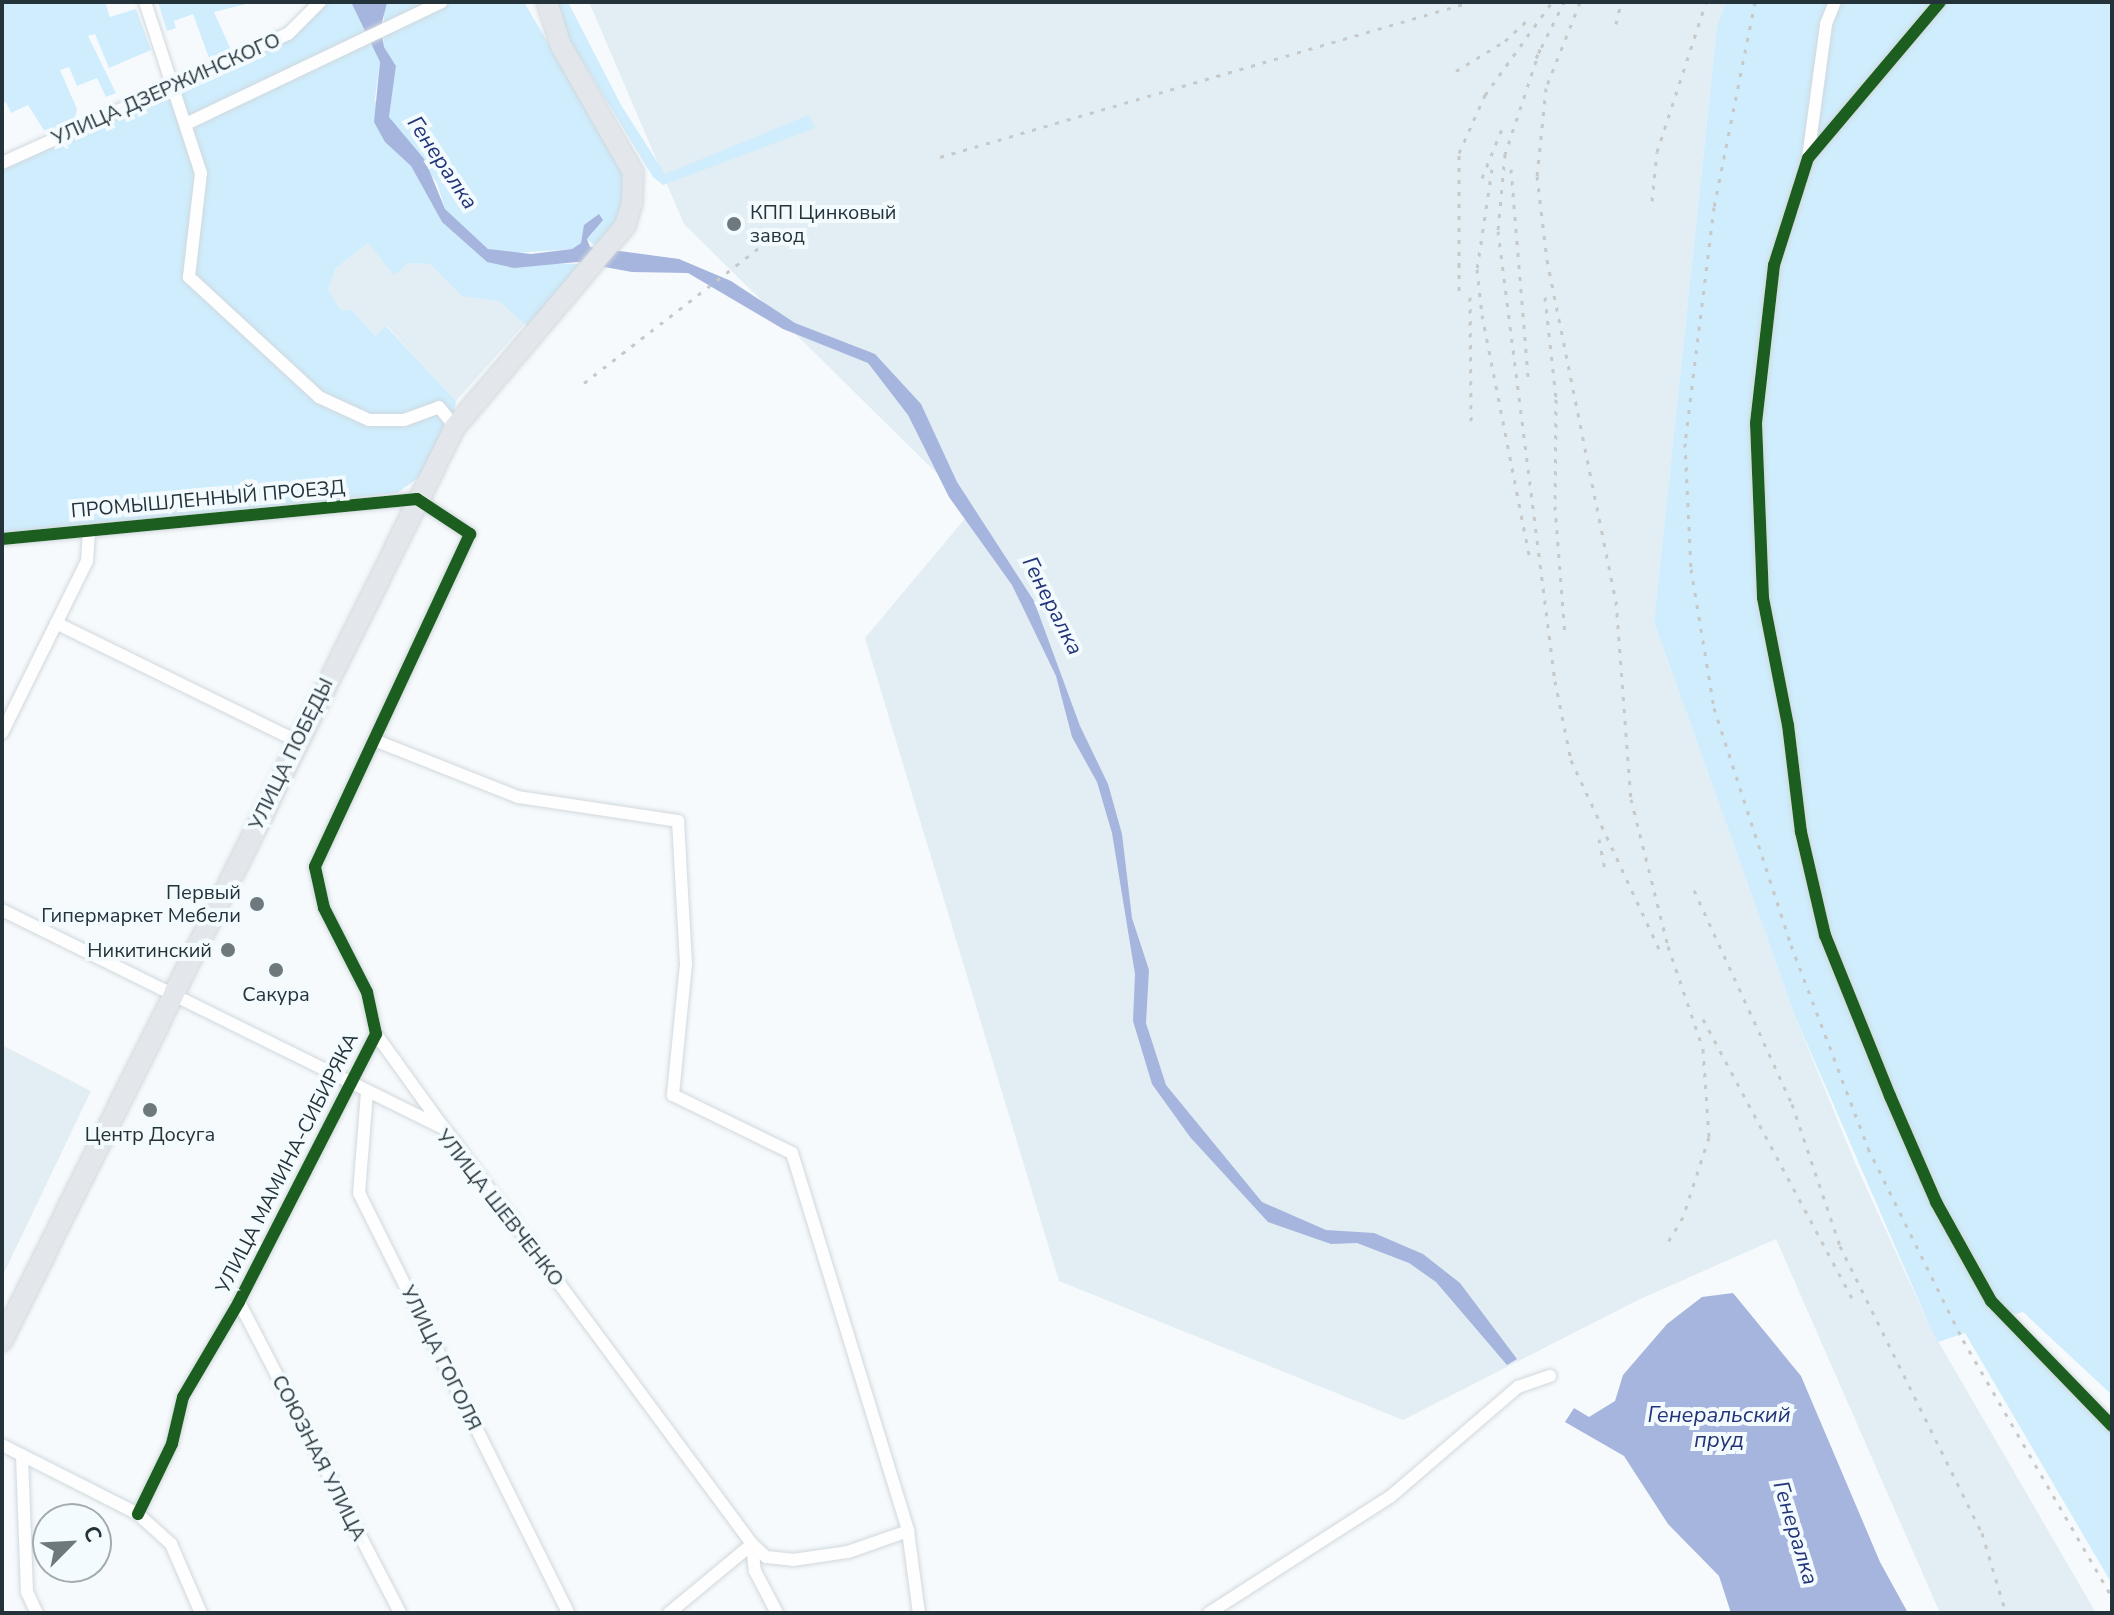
<!DOCTYPE html>
<html>
<head>
<meta charset="utf-8">
<style>
	body { margin:0 }
	#map { position:relative; width:2114px; height:1615px; overflow:hidden; background:#f7fafc; font-family:"Nunito Sans",sans-serif }
	div>[style] { position:absolute }
	.built>* { inset:0; background:#e2eef3 }
	.green>* { inset:0; background:#cfedfd }
	.water>* { inset:0; background:#a6b5de }
	.roads { filter:drop-shadow(0 0 2px #d0d8dd) drop-shadow(0 0 2px #d0d8dd) }
	.minor>* { height:12px; margin:-6px; padding:0 6px; transform-origin:6px; border-radius:6px; background:#fefeff }
	.primary>* { height:20px; margin:-10px; padding:0 10px; transform-origin:10px; border-radius:10px; background:#e3e7eb }
	.rail>* { height:3px; margin-top:-1.5px; transform-origin:0; background:repeating-linear-gradient(90deg,#c7c9c9 0 4px,transparent 0 12px) }
	.cycleway>* { height:12px; margin:-6px; padding:0 6px; transform-origin:6px; border-radius:6px; background:#1b5e20 }
	.dots>* { width:22px; height:22px; translate:-50% -50%; box-sizing:border-box; border:4px solid #f4fbff; border-radius:50% }
	span { translate:-50% -50%; white-space:nowrap; text-align:center; line-height:1.15; -webkit-text-stroke:8px #f4fbff; paint-order:stroke }
	.street-label { font-size:20px; color:#24333a }
	.poi-label { font-size:20px; color:#24333a }
	.left { translate:0 -50%; text-align:left }
	.right { translate:-100% -50%; text-align:right }
	.water-label { font-size:22px; color:#233578; font-style:italic }
	.frame { position:absolute; inset:0; border:4px solid #24333a; pointer-events:none }
	.north { position:absolute; left:32px; top:1503px; width:80px; height:80px; box-sizing:border-box; background:#f4fbff; border:2px solid #a1abb0; border-radius:50%; rotate:66deg; font-size:22px; font-weight:700; line-height:32px; text-align:center; color:#24333a }
	.north::after { content:''; display:block; margin:auto; width:28px; height:36px; background:#6e797e; clip-path:polygon(50% 0,100% 100%,50% 72%,0 100%) }
</style>
</head>
<body>
<div id="map">
	<div class="built">
		<div style="clip-path:polygon(589px 2px,1726px 2px,1717px 26px,1654px 622px,1795px 1016px,1856px 1165px,1931px 1329px,2096px 1613px,1940px 1613px,1776px 1239px,1638px 1300px,1403px 1420px,1059px 1281px,865px 638px,973px 509px,684px 224px)"></div>
		<div style="clip-path:polygon(368px 243px,408px 263px,430px 264px,462px 295px,498px 301px,525px 323px,456px 401px,387px 326px,375px 336px,353px 311px,340px 309px,328px 289px,336px 268px)"></div>
		<div style="clip-path:polygon(2px 1045px,91px 1091px,2px 1277px)"></div>
	</div>
	<div class="green">
		<div style="clip-path:polygon(2px 2px,105px 2px,110px 17px,136px 9px,151px 50px,109px 68px,95px 34px,88px 36px,116px 93px,106px 97px,97px 78px,77px 86px,69px 67px,60px 70px,77px 109px,75px 118px,45px 132px,28px 105px,11px 113px,6px 102px,2px 104px)"></div>
		<div style="clip-path:polygon(158px 2px,254px 2px,214px 12px,231px 50px,209px 58px,193px 14px,174px 21px,176px 28px,167px 31px)"></div>
		<div style="clip-path:polygon(328px 2px,351px 2px,380px 62px,375px 99px,385px 142px,411px 166px,442px 222px,487px 262px,586px 264px,529px 327px,498px 301px,462px 296px,430px 264px,408px 263px,394px 275px,368px 243px,336px 268px,328px 289px,340px 309px,353px 311px,375px 336px,386px 326px,456px 401px,452px 421px,422px 475px,397px 493px,2px 535px,2px 170px,291px 39px)"></div>
		<div style="clip-path:polygon(384px 2px,524px 2px,625px 174px,620px 219px,599px 249px,587px 239px,593px 233px,589px 222px,581px 243px,572px 249px,501px 254px,488px 249px,445px 209px,437px 183px,389px 117px,396px 66px,384px 47px)"></div>
		<div style="clip-path:polygon(555px 2px,568px 2px,621px 105px,665px 174px,809px 115px,815px 128px,663px 185px,653px 177px,561px 26px)"></div>
		<div style="clip-path:polygon(1726px 2px,2112px 2px,2112px 1395px,2023px 1312px,2000px 1318px,2112px 1432px,2112px 1584px,1965px 1333px,1938px 1342px,1931px 1329px,1795px 1016px,1654px 622px,1717px 26px)"></div>
	</div>
	<div class="water">
		<div style="clip-path:polygon(351px 2px,387px 3px,381px 26px,384px 47px,396px 66px,389px 117px,425px 160px,445px 209px,488px 249px,531px 254px,572px 249px,581px 243px,584px 225px,599px 214px,603px 220px,587px 239px,590px 247px,679px 259px,731px 281px,795px 323px,875px 354px,921px 404px,957px 482px,1034px 601px,1080px 726px,1108px 784px,1122px 834px,1132px 918px,1149px 970px,1146px 1023px,1166px 1085px,1262px 1202px,1326px 1230px,1374px 1233px,1423px 1254px,1460px 1283px,1517px 1359px,1507px 1365px,1436px 1282px,1409px 1263px,1357px 1243px,1331px 1244px,1268px 1222px,1190px 1137px,1152px 1084px,1133px 1021px,1135px 974px,1112px 833px,1097px 782px,1072px 737px,1056px 676px,1012px 585px,949px 497px,908px 415px,868px 363px,783px 329px,688px 273px,632px 272px,577px 262px,514px 268px,487px 262px,442px 222px,411px 166px,385px 142px,374px 122px,380px 62px)"></div>
		<div style="clip-path:polygon(1733px 1293px,1801px 1376px,1880px 1562px,1908px 1613px,1731px 1613px,1719px 1576px,1668px 1524px,1624px 1456px,1565px 1422px,1574px 1408px,1589px 1417px,1615px 1401px,1623px 1375px,1667px 1324px,1702px 1297px)"></div>
	</div>
	<div class="roads">
		<div class="minor">
			<div style="left:145px;top:2px;width:180px;rotate:71.9deg"></div>
			<div style="left:201px;top:173px;width:105px;rotate:96.6deg"></div>
			<div style="left:189px;top:277px;width:177px;rotate:42.7deg"></div>
			<div style="left:319px;top:397px;width:55px;rotate:24.7deg"></div>
			<div style="left:369px;top:420px;width:35px"></div>
			<div style="left:404px;top:420px;width:37px;rotate:-20deg"></div>
			<div style="left:439px;top:407px;width:26px;rotate:51deg"></div>
			<div style="left:1940px;top:2px;width:204px;rotate:130.2deg"></div>
			<div style="left:1808px;top:158px;width:112px;rotate:107.6deg"></div>
			<div style="left:1774px;top:265px;width:159px;rotate:96.5deg"></div>
			<div style="left:1756px;top:423px;width:175px;rotate:87.7deg"></div>
			<div style="left:1763px;top:598px;width:129px;rotate:78.9deg"></div>
			<div style="left:1788px;top:725px;width:108px;rotate:83.1deg"></div>
			<div style="left:1801px;top:832px;width:106px;rotate:76.9deg"></div>
			<div style="left:1825px;top:935px;width:174px;rotate:68deg"></div>
			<div style="left:1890px;top:1096px;width:116px;rotate:66.5deg"></div>
			<div style="left:1936px;top:1202px;width:113px;rotate:60.9deg"></div>
			<div style="left:1991px;top:1301px;width:174px;rotate:45.9deg"></div>
			<div style="left:188px;top:123px;width:281px;rotate:-25.5deg"></div>
			<div style="left:1808px;top:158px;width:135px;rotate:-82.3deg"></div>
			<div style="left:1826px;top:24px;width:24px;rotate:-68deg"></div>
			<div style="left:2px;top:163px;width:314px;rotate:-24.3deg"></div>
			<div style="left:288px;top:34px;width:45px;rotate:-45deg"></div>
			<div style="left:2px;top:539px;width:417px;rotate:-5.5deg"></div>
			<div style="left:417px;top:499px;width:64px;rotate:33.4deg"></div>
			<div style="left:470px;top:534px;width:367px;rotate:115deg"></div>
			<div style="left:315px;top:867px;width:42px;rotate:77.6deg"></div>
			<div style="left:324px;top:908px;width:94px;rotate:62.9deg"></div>
			<div style="left:367px;top:992px;width:43px;rotate:77.9deg"></div>
			<div style="left:376px;top:1034px;width:301px;rotate:117.1deg"></div>
			<div style="left:239px;top:1302px;width:110px;rotate:120.5deg"></div>
			<div style="left:183px;top:1397px;width:48px;rotate:103.2deg"></div>
			<div style="left:172px;top:1444px;width:78px;rotate:115.9deg"></div>
			<div style="left:56px;top:623px;width:268px;rotate:26.1deg"></div>
			<div style="left:2px;top:733px;width:192px;rotate:-63.7deg"></div>
			<div style="left:87px;top:561px;width:31px;rotate:-86deg"></div>
			<div style="left:374px;top:740px;width:155px;rotate:21.6deg"></div>
			<div style="left:518px;top:797px;width:162px;rotate:8.5deg"></div>
			<div style="left:678px;top:821px;width:143px;rotate:86.8deg"></div>
			<div style="left:686px;top:964px;width:132px;rotate:95.7deg"></div>
			<div style="left:673px;top:1095px;width:132px;rotate:26deg"></div>
			<div style="left:792px;top:1153px;width:395px;rotate:72.9deg"></div>
			<div style="left:908px;top:1531px;width:83px;rotate:82.4deg"></div>
			<div style="left:2px;top:910px;width:493px;rotate:26.3deg"></div>
			<div style="left:444px;top:1128px;width:518px;rotate:53.48deg"></div>
			<div style="left:752px;top:1544px;width:27px;rotate:84deg"></div>
			<div style="left:755px;top:1571px;width:47px;rotate:62.4deg"></div>
			<div style="left:376px;top:1034px;width:113px;rotate:54.3deg"></div>
			<div style="left:367px;top:1092px;width:101px;rotate:94.5deg"></div>
			<div style="left:359px;top:1193px;width:469px;rotate:63.5deg"></div>
			<div style="left:239px;top:1302px;width:350px;rotate:62.6deg"></div>
			<div style="left:2px;top:1445px;width:153px;rotate:26.9deg"></div>
			<div style="left:138px;top:1514px;width:45px;rotate:42.3deg"></div>
			<div style="left:171px;top:1544px;width:75px;rotate:66.5deg"></div>
			<div style="left:22px;top:1456px;width:136px;rotate:87.9deg"></div>
			<div style="left:27px;top:1592px;width:23px;rotate:65deg"></div>
			<div style="left:752px;top:1544px;width:19px;rotate:43deg"></div>
			<div style="left:766px;top:1557px;width:27px;rotate:6deg"></div>
			<div style="left:793px;top:1560px;width:56px;rotate:-8.3deg"></div>
			<div style="left:848px;top:1552px;width:64px;rotate:-19.3deg"></div>
			<div style="left:669px;top:1613px;width:108px;rotate:-39.7deg"></div>
			<div style="left:1209px;top:1613px;width:215px;rotate:-32.7deg"></div>
			<div style="left:1390px;top:1497px;width:169px;rotate:-40.7deg"></div>
			<div style="left:1518px;top:1387px;width:34px;rotate:-19deg"></div>
		</div>
		<div class="primary">
			<div style="left:2px;top:1341px;width:1020px;rotate:-63.64deg"></div>
			<div style="left:455px;top:427px;width:263px;rotate:-49.8deg"></div>
			<div style="left:625px;top:226px;width:24px;rotate:-73deg"></div>
			<div style="left:632px;top:203px;width:31px;rotate:-88deg"></div>
			<div style="left:633px;top:172px;width:145px;rotate:-119.7deg"></div>
			<div style="left:561px;top:46px;width:46px;rotate:-107.7deg"></div>
		</div>
	</div>
	<div class="rail">
		<div style="left:1580px;top:2px;width:92px;rotate:111.6deg"></div>
		<div style="left:1546px;top:88px;width:88px;rotate:95.8deg"></div>
		<div style="left:1537px;top:176px;width:85px;rotate:83.2deg"></div>
		<div style="left:1547px;top:260px;width:348px;rotate:78.6deg"></div>
		<div style="left:1616px;top:601px;width:199px;rotate:85.7deg"></div>
		<div style="left:1631px;top:799px;width:152px;rotate:75.9deg"></div>
		<div style="left:1668px;top:946px;width:109px;rotate:71.2deg"></div>
		<div style="left:1703px;top:1049px;width:88px;rotate:86.1deg"></div>
		<div style="left:1709px;top:1137px;width:84px;rotate:108deg"></div>
		<div style="left:1683px;top:1217px;width:33px;rotate:121deg"></div>
		<div style="left:1755px;top:2px;width:209px;rotate:101.3deg"></div>
		<div style="left:1714px;top:207px;width:238px;rotate:97deg"></div>
		<div style="left:1685px;top:443px;width:126px;rotate:87.3deg"></div>
		<div style="left:1691px;top:569px;width:141px;rotate:80.6deg"></div>
		<div style="left:1714px;top:708px;width:249px;rotate:72deg"></div>
		<div style="left:1791px;top:945px;width:217px;rotate:69.2deg"></div>
		<div style="left:1868px;top:1148px;width:214px;rotate:63.7deg"></div>
		<div style="left:1963px;top:1340px;width:297px;rotate:59.9deg"></div>
		<div style="left:1616px;top:24px;width:23px;rotate:-77deg"></div>
		<div style="left:1540px;top:49px;width:111px;rotate:108.4deg"></div>
		<div style="left:1505px;top:154px;width:77px;rotate:95.2deg"></div>
		<div style="left:1498px;top:231px;width:454px;rotate:82.8deg"></div>
		<div style="left:1555px;top:681px;width:81px;rotate:78.6deg"></div>
		<div style="left:1571px;top:760px;width:213px;rotate:65deg"></div>
		<div style="left:1536px;top:58px;width:63px;rotate:-63.4deg"></div>
		<div style="left:1456px;top:71px;width:57px;rotate:-31.5deg"></div>
		<div style="left:1505px;top:41px;width:34px;rotate:-43deg"></div>
		<div style="left:940px;top:157px;width:552px;rotate:-16.3deg"></div>
		<div style="left:1492px;top:169px;width:101px;rotate:98.5deg"></div>
		<div style="left:1477px;top:269px;width:46px;rotate:83.8deg"></div>
		<div style="left:1482px;top:315px;width:245px;rotate:78.9deg"></div>
		<div style="left:1511px;top:169px;width:208px;rotate:85.3deg"></div>
		<div style="left:1482px;top:178px;width:56px;rotate:-68deg"></div>
		<div style="left:1652px;top:201px;width:49px;rotate:-84.2deg"></div>
		<div style="left:1657px;top:152px;width:158px;rotate:-71.9deg"></div>
		<div style="left:1459px;top:291px;width:138px;rotate:-90deg"></div>
		<div style="left:1459px;top:153px;width:64px;rotate:-65.9deg"></div>
		<div style="left:1485px;top:95px;width:115px;rotate:-54.2deg"></div>
		<div style="left:1470px;top:297px;width:124px;rotate:89.5deg"></div>
		<div style="left:1545px;top:297px;width:103px;rotate:83.8deg"></div>
		<div style="left:1556px;top:399px;width:107px;rotate:90.5deg"></div>
		<div style="left:1555px;top:506px;width:130px;rotate:85.6deg"></div>
		<div style="left:584px;top:383px;width:227px;rotate:-37.7deg"></div>
		<div style="left:1599px;top:839px;width:31px;rotate:79deg"></div>
		<div style="left:1694px;top:890px;width:235px;rotate:65.4deg"></div>
		<div style="left:1792px;top:1104px;width:150px;rotate:71.3deg"></div>
		<div style="left:1840px;top:1246px;width:320px;rotate:63.7deg"></div>
		<div style="left:1982px;top:1533px;width:84px;rotate:73.3deg"></div>
		<div style="left:1703px;top:1019px;width:316px;rotate:61.9deg"></div>
	</div>
	<div class="cycleway">
		<div style="left:1940px;top:2px;width:204px;rotate:130.2deg"></div>
		<div style="left:1808px;top:158px;width:112px;rotate:107.6deg"></div>
		<div style="left:1774px;top:265px;width:159px;rotate:96.5deg"></div>
		<div style="left:1756px;top:423px;width:175px;rotate:87.7deg"></div>
		<div style="left:1763px;top:598px;width:129px;rotate:78.9deg"></div>
		<div style="left:1788px;top:725px;width:108px;rotate:83.1deg"></div>
		<div style="left:1801px;top:832px;width:106px;rotate:76.9deg"></div>
		<div style="left:1825px;top:935px;width:174px;rotate:68deg"></div>
		<div style="left:1890px;top:1096px;width:116px;rotate:66.5deg"></div>
		<div style="left:1936px;top:1202px;width:113px;rotate:60.9deg"></div>
		<div style="left:1991px;top:1301px;width:174px;rotate:45.9deg"></div>
		<div style="left:2px;top:539px;width:417px;rotate:-5.5deg"></div>
		<div style="left:417px;top:499px;width:64px;rotate:33.4deg"></div>
		<div style="left:470px;top:534px;width:367px;rotate:115deg"></div>
		<div style="left:315px;top:867px;width:42px;rotate:77.6deg"></div>
		<div style="left:324px;top:908px;width:94px;rotate:62.9deg"></div>
		<div style="left:367px;top:992px;width:43px;rotate:77.9deg"></div>
		<div style="left:376px;top:1034px;width:301px;rotate:117.1deg"></div>
		<div style="left:239px;top:1302px;width:110px;rotate:120.5deg"></div>
		<div style="left:183px;top:1397px;width:48px;rotate:103.2deg"></div>
		<div style="left:172px;top:1444px;width:78px;rotate:115.9deg"></div>
	</div>
	<div class="dots">
		<div style="left:734px;top:224px;background:#6e797e"></div>
		<div style="left:257px;top:904px;background:#6e797e"></div>
		<div style="left:228px;top:950px;background:#6e797e"></div>
		<div style="left:276px;top:970px;background:#6e797e"></div>
		<div style="left:150px;top:1110px;background:#6e797e"></div>
	</div>
	<div class="street-label">
		<span style="left:166px;top:89px;rotate:-24deg">УЛИЦА ДЗЕРЖИНСКОГО</span>
		<span style="left:208px;top:499px;rotate:-5deg">ПРОМЫШЛЕННЫЙ ПРОЕЗД</span>
		<span style="left:291px;top:754px;rotate:-64deg">УЛИЦА ПОБЕДЫ</span>
		<span style="left:287px;top:1163px;rotate:-63deg">УЛИЦА МАМИНА-СИБИРЯКА</span>
		<span style="left:500px;top:1208px;rotate:52deg">УЛИЦА ШЕВЧЕНКО</span>
		<span style="left:441px;top:1358px;rotate:64deg">УЛИЦА ГОГОЛЯ</span>
		<span style="left:319px;top:1458px;rotate:63deg">СОЮЗНАЯ УЛИЦА</span>
	</div>
	<div class="poi-label">
		<span class="left" style="left:750px;top:224px">КПП Цинковый<br>завод</span>
		<span class="right" style="left:241px;top:904px">Первый<br>Гипермаркет Мебели</span>
		<span class="right" style="left:212px;top:950px">Никитинский</span>
		<span style="left:276px;top:994px">Сакура</span>
		<span style="left:150px;top:1134px">Центр Досуга</span>
	</div>
	<div class="water-label">
		<span style="left:442px;top:163px;rotate:56deg">Генералка</span>
		<span style="left:1052px;top:606px;rotate:63deg">Генералка</span>
		<span style="left:1719px;top:1428px">Генеральский<br>пруд</span>
		<span style="left:1795px;top:1533px;rotate:73deg">Генералка</span>
	</div>
	<div class="frame"></div>
	<div class="north">С</div>
</div>
</body>
</html>
